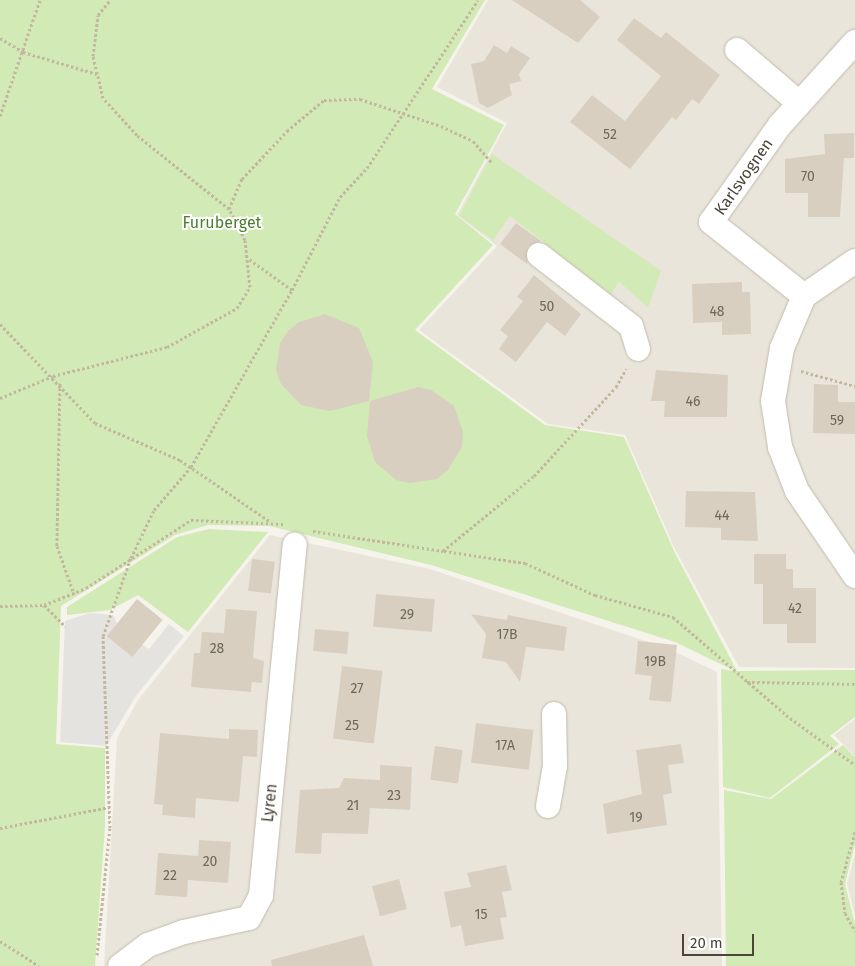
<!DOCTYPE html>
<html>
<head>
<meta charset="utf-8">
<style>
	body { margin:0 }
	#map { position:relative; width:855px; height:966px; overflow:hidden; background:#f6f3ec; font-family:"Fira Sans",sans-serif }
	div>[style] { position:absolute }
	.residential>* { inset:0; background:#eae5da }
	.green>* { inset:0; background:#d2eab5 }
	.parking>* { inset:0; background:#e5e3e0 }
	.building>* { inset:0; background:#d8cfc1; transform-origin:0 0 }
	.path>* { height:3px; margin-top:-1.5px; transform-origin:0; background:repeating-linear-gradient(90deg,#c4b79f 0 2.5px,transparent 0 5px) }
	.roads { filter:drop-shadow(0 0 1px #c2bbae) drop-shadow(0 0 1px #c2bbae) }
	.minor>* { height:24px; margin:-12px; padding:0 12px; transform-origin:12px; border-radius:12px; background:#fff }
	span { translate:-50% -50%; white-space:nowrap; text-align:center; line-height:1.15; -webkit-text-stroke:4px #fff; paint-order:stroke }
	.number-label { font-size:14px; color:#6e675b }
	.number-label span { -webkit-text-stroke-width:0 }
	.street-label { font-size:16px; color:#4b4439 }
	.park-label { font-size:16px; color:#4a7f2a }
	.scale { position:absolute; left:682px; top:934px; width:72px; height:22px; box-sizing:border-box; border:2px solid #4b4439; border-top:0; padding-left:6px; font-size:15px; line-height:18px; white-space:nowrap; color:#4b4439; -webkit-text-stroke:4px #fff; paint-order:stroke }
</style>
</head>
<body>
<div id="map">
	<div class="residential">
		<div style="clip-path:polygon(evenodd,488px 0,855px 0,855px 668px,739px 667px,674px 547px,625px 435px,548px 424px,419px 330px,497px 246px,457px 215px,507px 123px,437px 87px,488px 0,510px 216px,660px 271px,648px 308px,619px 282px,609px 295px,510px 216px)"></div>
		<div style="clip-path:polygon(270px 535px,430px 569px,669px 649px,717px 672px,722px 966px,104px 966px,117px 738px,138px 700px)"></div>
		<div style="clip-path:polygon(855px 719px,855px 756px,834px 735px)"></div>
		<div style="clip-path:polygon(855px 854px,855px 916px,847px 884px)"></div>
	</div>
	<div class="green">
		<div style="clip-path:polygon(0 0,485px 0,432px 89px,504px 125px,455px 214px,493px 245px,415px 330px,545px 425px,624px 437px,674px 551px,737px 671px,855px 670px,855px 717px,830px 736px,839px 744px,770px 798px,723px 787px,721px 669px,735px 671px,675px 642px,431px 565px,269px 526px,208px 525px,175px 535px,61px 606px,56px 744px,105px 748px,105px 826px,95px 966px,0 966px)"></div>
		<div style="clip-path:polygon(492px 154px,661px 271px,648px 308px,619px 282px,610px 295px,510px 216px,493px 240px,459px 216px)"></div>
		<div style="clip-path:polygon(209px 529px,268px 532px,188px 632px,138px 595px,110px 610px,67px 615px,67px 607px,177px 537px)"></div>
		<div style="clip-path:polygon(843px 745px,855px 757px,855px 844px,845px 884px,855px 924px,855px 966px,726px 966px,724px 790px,771px 799px)"></div>
	</div>
	<div class="parking">
		<div style="clip-path:polygon(90px 613px,113px 615px,120px 629px,149px 649px,169px 624px,184px 636px,136px 696px,106px 746px,60px 742px,65px 621px)"></div>
	</div>
	<div class="building">
		<div style="clip-path:polygon(512px 0,580px 0,600px 17px,578px 43px)"></div>
		<div style="clip-path:polygon(634px 18px,661px 38px,666px 32px,720px 75px,699px 104px,692px 99px,676px 120px,672px 117px,630px 169px,570px 122px,592px 95px,625px 121px,661px 76px,617px 40px)"></div>
		<div style="clip-path:polygon(494px 45px,507px 53px,511px 46px,530px 58px,519px 74px,521px 81px,509px 84px,512px 95px,488px 108px,479px 103px,471px 64px,484px 61px)"></div>
		<div style="clip-path:polygon(854px 133px,854px 158px,844px 158px,840px 217px,808px 217px,808px 193px,785px 193px,785px 159px,825px 154px,824px 134px)"></div>
		<div style="clip-path:polygon(516px 223px,541px 241px,528px 247px,527px 264px,500px 244px)"></div>
		<div style="clip-path:polygon(534px 275px,581px 314px,565px 336px,547px 322px,516px 362px,499px 349px,508px 336px,500px 330px,523px 301px,517px 297px)"></div>
		<div style="clip-path:polygon(742px 282px,742px 292px,750px 292px,751px 334px,722px 335px,722px 322px,693px 323px,692px 284px)"></div>
		<div style="clip-path:polygon(325px 314px,359px 328px,373px 362px,369px 401px,330px 411px,301px 405px,281px 384px,276px 370px,280px 343px,288px 331px,299px 322px)"></div>
		<div style="clip-path:polygon(656px 370px,728px 375px,727px 417px,664px 417px,665px 401px,651px 401px)"></div>
		<div style="clip-path:polygon(814px 384px,838px 385px,838px 402px,855px 402px,855px 434px,813px 433px)"></div>
		<div style="clip-path:polygon(418px 387px,431px 390px,454px 406px,463px 432px,462px 447px,448px 470px,437px 479px,410px 483px,396px 480px,375px 462px,367px 436px,370px 401px)"></div>
		<div style="clip-path:polygon(686px 491px,755px 492px,758px 541px,721px 540px,721px 528px,685px 527px)"></div>
		<div style="clip-path:polygon(754px 554px,786px 554px,786px 569px,793px 569px,793px 588px,816px 588px,816px 643px,787px 643px,787px 624px,763px 624px,763px 584px,754px 584px)"></div>
		<div style="left:252px;top:559px;width:23px;height:32px;rotate:7deg"></div>
		<div style="left:376px;top:594px;width:59px;height:33px;rotate:5deg"></div>
		<div style="left:137px;top:599px;width:33px;height:48px;rotate:39deg"></div>
		<div style="clip-path:polygon(226px 609px,257px 611px,253px 658px,264px 661px,262px 683px,252px 682px,251px 692px,191px 687px,194px 653px,200px 653px,202px 632px,224px 633px)"></div>
		<div style="clip-path:polygon(471px 614px,507px 620px,508px 615px,567px 627px,564px 651px,526px 647px,520px 682px,506px 662px,482px 658px,486px 634px)"></div>
		<div style="left:315px;top:629px;width:34px;height:22px;rotate:5deg"></div>
		<div style="clip-path:polygon(638px 641px,677px 645px,671px 702px,649px 700px,652px 676px,635px 674px)"></div>
		<div style="left:342px;top:666px;width:41px;height:73px;rotate:7deg"></div>
		<div style="left:476px;top:723px;width:58px;height:40px;rotate:7deg"></div>
		<div style="clip-path:polygon(229px 729px,258px 730px,257px 757px,243px 756px,239px 802px,196px 798px,195px 818px,162px 815px,163px 805px,154px 804px,160px 733px,229px 739px)"></div>
		<div style="clip-path:polygon(681px 744px,684px 763px,668px 765px,672px 793px,663px 795px,667px 825px,607px 834px,603px 804px,642px 794px,636px 750px)"></div>
		<div style="left:435px;top:746px;width:28px;height:34px;rotate:8deg"></div>
		<div style="clip-path:polygon(380px 765px,412px 767px,410px 810px,370px 808px,368px 834px,322px 833px,321px 854px,295px 853px,300px 790px,339px 788px,344px 778px,380px 780px)"></div>
		<div style="clip-path:polygon(199px 840px,231px 842px,228px 883px,188px 880px,187px 897px,155px 895px,158px 853px,198px 856px)"></div>
		<div style="clip-path:polygon(506px 865px,512px 890px,502px 892px,507px 917px,500px 918px,504px 939px,465px 946px,461px 925px,451px 928px,444px 892px,471px 887px,467px 873px)"></div>
		<div style="left:399px;top:879px;width:31px;height:28px;rotate:75deg"></div>
		<div style="clip-path:polygon(364px 935px,373px 966px,272px 966px,271px 960px)"></div>
	</div>
	<div class="path">
		<div style="left:0;top:38px;width:27px;rotate:31deg"></div>
		<div style="left:23px;top:52px;width:77px;rotate:16.6deg"></div>
		<div style="left:0;top:116px;width:123px;rotate:-71deg"></div>
		<div style="left:229px;top:209px;width:33px;rotate:-67deg"></div>
		<div style="left:242px;top:179px;width:66px;rotate:-46.8deg"></div>
		<div style="left:287px;top:131px;width:48px;rotate:-40deg"></div>
		<div style="left:324px;top:100px;width:36px;rotate:-2deg"></div>
		<div style="left:360px;top:99px;width:85px;rotate:18.4deg"></div>
		<div style="left:441px;top:126px;width:35px;rotate:25deg"></div>
		<div style="left:473px;top:141px;width:29px;rotate:49deg"></div>
		<div style="left:292px;top:290px;width:105px;rotate:-62.7deg"></div>
		<div style="left:340px;top:197px;width:40px;rotate:-47deg"></div>
		<div style="left:367px;top:168px;width:201px;rotate:-56.5deg"></div>
		<div style="left:0;top:324px;width:137px;rotate:46.2deg"></div>
		<div style="left:95px;top:423px;width:93px;rotate:23.5deg"></div>
		<div style="left:180px;top:460px;width:110px;rotate:34.3deg"></div>
		<div style="left:801px;top:371px;width:56px;rotate:15.5deg"></div>
		<div style="left:60px;top:383px;width:163px;rotate:91.1deg"></div>
		<div style="left:57px;top:546px;width:51px;rotate:70.5deg"></div>
		<div style="left:0;top:398px;width:57px;rotate:-22.5deg"></div>
		<div style="left:53px;top:376px;width:118px;rotate:-14.3deg"></div>
		<div style="left:167px;top:347px;width:80px;rotate:-29.1deg"></div>
		<div style="left:237px;top:308px;width:25px;rotate:-58deg"></div>
		<div style="left:250px;top:287px;width:47px;rotate:-96.1deg"></div>
		<div style="left:245px;top:240px;width:35px;rotate:-117deg"></div>
		<div style="left:229px;top:209px;width:118px;rotate:-141.2deg"></div>
		<div style="left:137px;top:135px;width:50px;rotate:-132.6deg"></div>
		<div style="left:103px;top:98px;width:43px;rotate:-103.4deg"></div>
		<div style="left:93px;top:56px;width:41px;rotate:-83deg"></div>
		<div style="left:98px;top:15px;width:19px;rotate:-51deg"></div>
		<div style="left:313px;top:531px;width:132px;rotate:8.7deg"></div>
		<div style="left:443px;top:551px;width:118px;rotate:-39.5deg"></div>
		<div style="left:534px;top:476px;width:121px;rotate:-47.3deg"></div>
		<div style="left:616px;top:387px;width:21px;rotate:-61deg"></div>
		<div style="left:444px;top:551px;width:82px;rotate:8.4deg"></div>
		<div style="left:525px;top:563px;width:77px;rotate:24.6deg"></div>
		<div style="left:595px;top:595px;width:81px;rotate:15.8deg"></div>
		<div style="left:673px;top:617px;width:150px;rotate:40.9deg"></div>
		<div style="left:786px;top:715px;width:85px;rotate:35.9deg"></div>
		<div style="left:44px;top:605px;width:45px;rotate:-22deg"></div>
		<div style="left:86px;top:588px;width:125px;rotate:-32.9deg"></div>
		<div style="left:191px;top:520px;width:92px;rotate:2.5deg"></div>
		<div style="left:0;top:606px;width:44px;rotate:-1.3deg"></div>
		<div style="left:44px;top:605px;width:30px;rotate:45deg"></div>
		<div style="left:747px;top:682px;width:108px;rotate:1.1deg"></div>
		<div style="left:0;top:828px;width:112px;rotate:-10.8deg"></div>
		<div style="left:855px;top:832px;width:52px;rotate:105.6deg"></div>
		<div style="left:841px;top:882px;width:31px;rotate:83deg"></div>
		<div style="left:845px;top:913px;width:21px;rotate:61deg"></div>
		<div style="left:0;top:941px;width:46px;rotate:32.7deg"></div>
		<div style="left:97px;top:955px;width:128px;rotate:-84.2deg"></div>
		<div style="left:110px;top:828px;width:192px;rotate:-92.1deg"></div>
		<div style="left:103px;top:636px;width:83px;rotate:-70.3deg"></div>
		<div style="left:131px;top:558px;width:53px;rotate:-64.4deg"></div>
		<div style="left:154px;top:510px;width:57px;rotate:-49.3deg"></div>
		<div style="left:191px;top:467px;width:204px;rotate:-60.3deg"></div>
		<div style="left:292px;top:290px;width:53px;rotate:-144.2deg"></div>
	</div>
	<div class="roads">
		<div class="minor">
			<div style="left:737px;top:50px;width:82px;rotate:40.5deg"></div>
			<div style="left:539px;top:255px;width:116px;rotate:37.7deg"></div>
			<div style="left:631px;top:326px;width:24px;rotate:73deg"></div>
			<div style="left:855px;top:261px;width:62px;rotate:145.5deg"></div>
			<div style="left:804px;top:296px;width:56px;rotate:112.9deg"></div>
			<div style="left:782px;top:348px;width:54px;rotate:99.6deg"></div>
			<div style="left:773px;top:401px;width:47px;rotate:81.3deg"></div>
			<div style="left:780px;top:447px;width:47px;rotate:68.9deg"></div>
			<div style="left:797px;top:491px;width:103px;rotate:55.7deg"></div>
			<div style="left:804px;top:296px;width:119px;rotate:-141.5deg"></div>
			<div style="left:711px;top:222px;width:119px;rotate:-54.6deg"></div>
			<div style="left:780px;top:125px;width:112px;rotate:-47.9deg"></div>
			<div style="left:548px;top:806px;width:41px;rotate:-80.1deg"></div>
			<div style="left:555px;top:766px;width:52px;rotate:-91.1deg"></div>
			<div style="left:120px;top:966px;width:35px;rotate:-37deg"></div>
			<div style="left:148px;top:945px;width:38px;rotate:-20deg"></div>
			<div style="left:184px;top:932px;width:66px;rotate:-12.2deg"></div>
			<div style="left:249px;top:918px;width:26px;rotate:-62deg"></div>
			<div style="left:261px;top:895px;width:352px;rotate:-84.5deg"></div>
		</div>
	</div>
	<div class="number-label">
		<span style="left:610px;top:135px">52</span>
		<span style="left:808px;top:177px">70</span>
		<span style="left:547px;top:307px">50</span>
		<span style="left:717px;top:312px">48</span>
		<span style="left:693px;top:402px">46</span>
		<span style="left:837px;top:421px">59</span>
		<span style="left:722px;top:516px">44</span>
		<span style="left:795px;top:609px">42</span>
		<span style="left:407px;top:615px">29</span>
		<span style="left:507px;top:635px">17B</span>
		<span style="left:217px;top:649px">28</span>
		<span style="left:655px;top:662px">19B</span>
		<span style="left:357px;top:689px">27</span>
		<span style="left:352px;top:726px">25</span>
		<span style="left:505px;top:746px">17A</span>
		<span style="left:394px;top:796px">23</span>
		<span style="left:353px;top:806px">21</span>
		<span style="left:636px;top:818px">19</span>
		<span style="left:210px;top:862px">20</span>
		<span style="left:170px;top:876px">22</span>
		<span style="left:481px;top:915px">15</span>
	</div>
	<div class="street-label">
		<span style="left:744px;top:177px;rotate:-55deg">Karlsvognen</span>
		<span style="left:270px;top:803px;rotate:-84deg">Lyren</span>
	</div>
	<div class="park-label">
		<span style="left:222px;top:223px">Furuberget</span>
	</div>
	<div class="scale">20 m</div>
</div>
</body>
</html>
